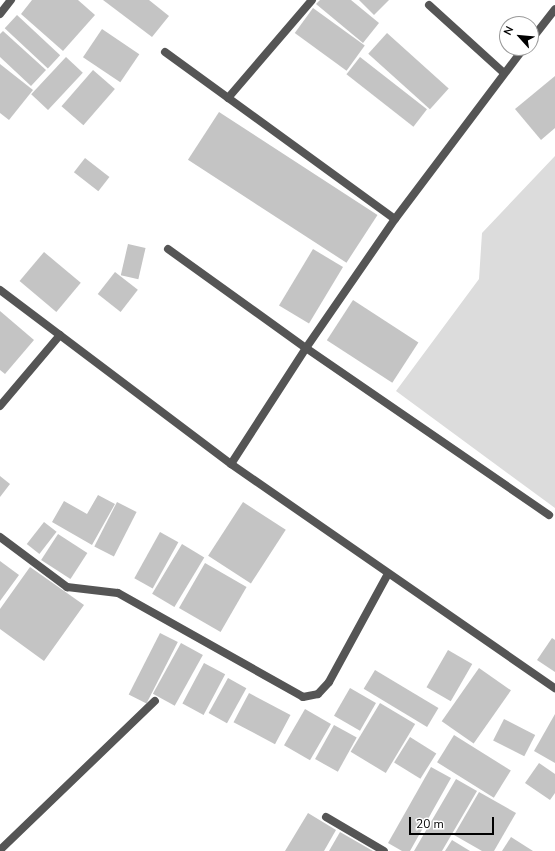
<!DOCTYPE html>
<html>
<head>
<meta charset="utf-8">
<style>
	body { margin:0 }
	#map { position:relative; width:555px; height:851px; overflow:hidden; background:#fff; font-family:"Nunito Sans",sans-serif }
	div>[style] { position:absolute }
	.green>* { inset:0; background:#dcdcdc }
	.building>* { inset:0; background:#c4c4c4; transform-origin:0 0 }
	.lane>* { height:8px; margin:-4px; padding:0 4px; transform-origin:4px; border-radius:4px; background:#555 }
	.street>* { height:8px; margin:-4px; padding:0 4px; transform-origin:4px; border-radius:4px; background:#555 }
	span { translate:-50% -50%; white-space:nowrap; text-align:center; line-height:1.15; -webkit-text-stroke:4px #fff; paint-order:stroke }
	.north { position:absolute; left:499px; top:16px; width:40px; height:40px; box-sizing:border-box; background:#fff; border:1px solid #999; border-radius:50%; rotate:297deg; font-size:11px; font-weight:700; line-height:16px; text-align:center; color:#000 }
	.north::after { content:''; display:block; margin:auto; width:14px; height:18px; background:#000; clip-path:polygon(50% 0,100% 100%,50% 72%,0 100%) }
	.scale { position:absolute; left:409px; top:817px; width:85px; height:18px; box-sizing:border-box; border:2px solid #000; border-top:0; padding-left:5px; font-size:12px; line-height:14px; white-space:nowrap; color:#000; -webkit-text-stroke:3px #fff; paint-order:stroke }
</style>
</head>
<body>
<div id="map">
	<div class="green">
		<div style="clip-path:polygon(555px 156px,555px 508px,396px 391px,479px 279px,482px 233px)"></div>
	</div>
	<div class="building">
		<div style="clip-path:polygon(32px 0,78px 0,95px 15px,63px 51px,21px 14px)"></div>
		<div style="clip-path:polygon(103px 0,149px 0,169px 16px,152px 37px)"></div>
		<div style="clip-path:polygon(320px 0,351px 0,379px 23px,363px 43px,316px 4px)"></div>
		<div style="clip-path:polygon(359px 0,389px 0,374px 15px)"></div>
		<div style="left:313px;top:8px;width:64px;height:31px;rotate:36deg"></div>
		<div style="left:17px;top:15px;width:59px;height:18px;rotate:43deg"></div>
		<div style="left:102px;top:29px;width:45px;height:34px;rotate:34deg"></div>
		<div style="clip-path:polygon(3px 31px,46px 70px,31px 86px,0 57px,0 34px)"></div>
		<div style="left:387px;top:33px;width:83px;height:28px;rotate:42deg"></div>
		<div style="left:66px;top:57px;width:23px;height:51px;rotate:43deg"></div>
		<div style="left:360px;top:57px;width:85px;height:22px;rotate:38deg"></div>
		<div style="clip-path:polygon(0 64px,33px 90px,9px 120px,0 113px)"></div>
		<div style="left:93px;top:70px;width:29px;height:48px;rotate:41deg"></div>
		<div style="clip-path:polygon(555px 76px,555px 128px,541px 140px,515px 109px)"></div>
		<div style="left:219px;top:112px;width:189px;height:57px;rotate:33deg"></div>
		<div style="left:85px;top:158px;width:31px;height:18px;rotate:38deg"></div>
		<div style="left:128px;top:244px;width:18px;height:32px;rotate:13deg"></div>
		<div style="left:313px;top:249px;width:35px;height:66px;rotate:31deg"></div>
		<div style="left:44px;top:252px;width:48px;height:38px;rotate:40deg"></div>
		<div style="left:115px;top:272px;width:29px;height:28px;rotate:38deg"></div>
		<div style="left:353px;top:300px;width:78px;height:48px;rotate:33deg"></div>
		<div style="clip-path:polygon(0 311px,34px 340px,5px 374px,0 370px)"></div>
		<div style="clip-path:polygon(0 476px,10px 484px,0 497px)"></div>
		<div style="clip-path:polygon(98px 495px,115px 504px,92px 545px,52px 522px,64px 501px,87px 514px)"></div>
		<div style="left:117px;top:502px;width:22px;height:50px;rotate:27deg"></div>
		<div style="left:243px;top:502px;width:51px;height:64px;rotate:33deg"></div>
		<div style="left:44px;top:522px;width:16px;height:28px;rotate:38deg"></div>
		<div style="left:160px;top:532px;width:21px;height:53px;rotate:29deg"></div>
		<div style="left:58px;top:534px;width:35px;height:31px;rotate:33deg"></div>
		<div style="left:182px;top:544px;width:26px;height:58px;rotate:31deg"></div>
		<div style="clip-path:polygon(0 561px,19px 575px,0 601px)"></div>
		<div style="left:205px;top:563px;width:48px;height:52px;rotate:30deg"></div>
		<div style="clip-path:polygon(30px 567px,84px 605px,44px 661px,0 629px,0 609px)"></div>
		<div style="left:160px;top:633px;width:20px;height:69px;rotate:27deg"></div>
		<div style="clip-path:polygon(552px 638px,555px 640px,555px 672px,537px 660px)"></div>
		<div style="left:181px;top:643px;width:25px;height:58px;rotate:29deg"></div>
		<div style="left:448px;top:650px;width:28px;height:43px;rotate:30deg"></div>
		<div style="left:204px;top:663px;width:24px;height:46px;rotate:28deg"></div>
		<div style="left:479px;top:668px;width:39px;height:65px;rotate:35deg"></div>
		<div style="left:375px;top:670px;width:74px;height:22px;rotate:31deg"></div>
		<div style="left:228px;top:678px;width:21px;height:40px;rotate:29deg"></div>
		<div style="left:350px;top:688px;width:30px;height:32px;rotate:30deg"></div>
		<div style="left:249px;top:693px;width:47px;height:33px;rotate:28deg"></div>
		<div style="left:380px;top:703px;width:41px;height:57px;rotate:31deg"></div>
		<div style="left:305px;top:709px;width:30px;height:42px;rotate:30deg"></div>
		<div style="clip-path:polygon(555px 714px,555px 763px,534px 751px)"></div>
		<div style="left:504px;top:719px;width:35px;height:24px;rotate:27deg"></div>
		<div style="left:334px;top:725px;width:26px;height:39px;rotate:29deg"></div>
		<div style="left:454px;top:735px;width:67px;height:32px;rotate:32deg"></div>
		<div style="left:410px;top:737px;width:31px;height:30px;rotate:32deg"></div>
		<div style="clip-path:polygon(539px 763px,555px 774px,555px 793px,550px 800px,525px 783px)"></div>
		<div style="clip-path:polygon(431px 767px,451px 778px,410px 851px,402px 851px,388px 843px)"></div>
		<div style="clip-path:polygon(456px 779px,477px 791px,442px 851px,414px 851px)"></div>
		<div style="clip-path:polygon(479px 792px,516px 813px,494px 851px,482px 851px,454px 835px)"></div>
		<div style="clip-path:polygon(308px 813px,336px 830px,324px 851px,285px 851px)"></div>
		<div style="clip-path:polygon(340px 832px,373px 851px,329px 851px)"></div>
		<div style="clip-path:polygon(511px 837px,533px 851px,502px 851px)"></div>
		<div style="clip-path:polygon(452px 840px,470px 851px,445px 851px)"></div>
	</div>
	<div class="lane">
		<div style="left:0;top:850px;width:215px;rotate:-43.9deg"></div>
	</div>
	<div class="street">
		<div style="left:429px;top:5px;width:101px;rotate:42.2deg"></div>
		<div style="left:0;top:14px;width:18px;rotate:-52deg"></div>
		<div style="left:531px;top:40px;width:39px;rotate:-52deg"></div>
		<div style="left:165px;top:52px;width:284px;rotate:36deg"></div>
		<div style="left:228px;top:98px;width:129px;rotate:-49.4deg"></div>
		<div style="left:168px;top:249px;width:170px;rotate:35.7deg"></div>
		<div style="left:306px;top:348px;width:295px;rotate:34.5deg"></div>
		<div style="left:0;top:290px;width:289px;rotate:37deg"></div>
		<div style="left:231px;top:464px;width:394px;rotate:34.7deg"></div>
		<div style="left:0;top:406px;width:93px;rotate:-49.8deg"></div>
		<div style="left:231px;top:464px;width:138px;rotate:-57.1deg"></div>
		<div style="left:306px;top:348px;width:157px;rotate:-55.4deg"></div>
		<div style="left:395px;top:219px;width:214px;rotate:-53deg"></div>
		<div style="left:0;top:537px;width:84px;rotate:36.7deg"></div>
		<div style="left:67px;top:587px;width:51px;rotate:6.7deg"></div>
		<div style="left:118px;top:593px;width:212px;rotate:29.3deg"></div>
		<div style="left:303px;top:697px;width:15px;rotate:-11deg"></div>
		<div style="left:318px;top:694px;width:16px;rotate:-47deg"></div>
		<div style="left:329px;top:682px;width:123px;rotate:-61.4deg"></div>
		<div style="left:326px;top:817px;width:67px;rotate:30.4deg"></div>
	</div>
	<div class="north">N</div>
	<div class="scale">20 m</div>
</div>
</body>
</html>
